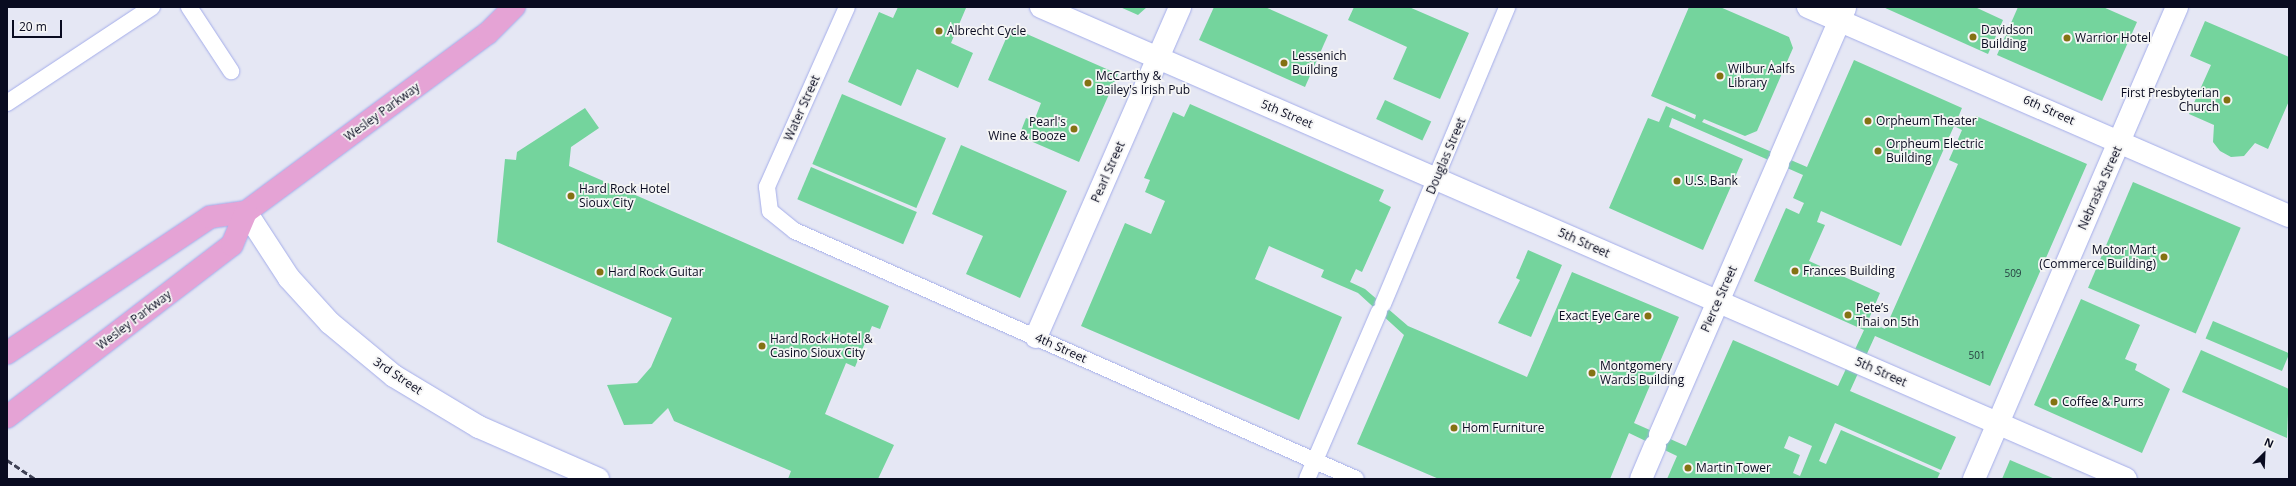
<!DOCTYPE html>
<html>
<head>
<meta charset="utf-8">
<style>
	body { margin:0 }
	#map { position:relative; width:2296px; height:486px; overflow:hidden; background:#e5e7f4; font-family:"Open Sans",sans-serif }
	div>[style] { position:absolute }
	.building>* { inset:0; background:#74d49d; transform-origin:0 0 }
	.roads { filter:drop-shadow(0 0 1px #a4adea) drop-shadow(0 0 1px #a4adea) }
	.minor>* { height:16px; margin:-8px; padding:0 8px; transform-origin:8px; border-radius:8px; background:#fff }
	.secondary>* { height:22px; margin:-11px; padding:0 11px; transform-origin:11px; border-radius:11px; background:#fff }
	.primary>* { height:22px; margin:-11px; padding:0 11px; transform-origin:11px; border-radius:11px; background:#e5a3d5 }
	.rail>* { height:3px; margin-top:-1.5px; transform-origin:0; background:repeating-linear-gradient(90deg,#404255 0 6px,transparent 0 9px) }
	.dots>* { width:11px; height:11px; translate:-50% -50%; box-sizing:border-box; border:2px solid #f5f5f5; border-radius:50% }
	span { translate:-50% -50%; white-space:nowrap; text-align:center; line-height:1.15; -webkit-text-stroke:3.5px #f5f5f5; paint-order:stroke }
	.number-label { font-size:10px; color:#243d3f }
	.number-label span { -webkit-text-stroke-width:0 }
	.poi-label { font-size:12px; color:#090b20 }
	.left { translate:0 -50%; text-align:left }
	.right { translate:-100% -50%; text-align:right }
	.street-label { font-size:12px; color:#090b20 }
	.frame { position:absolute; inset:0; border:8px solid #090b20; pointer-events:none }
	.north { position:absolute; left:2244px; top:434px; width:40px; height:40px; -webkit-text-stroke:3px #f5f5f5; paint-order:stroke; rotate:24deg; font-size:11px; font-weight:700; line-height:16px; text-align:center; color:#090b20 }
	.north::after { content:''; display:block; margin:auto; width:14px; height:18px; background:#090b20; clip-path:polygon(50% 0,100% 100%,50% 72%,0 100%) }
	.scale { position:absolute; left:12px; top:20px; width:50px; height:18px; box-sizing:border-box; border:2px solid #090b20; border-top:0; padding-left:5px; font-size:12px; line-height:14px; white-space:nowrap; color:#090b20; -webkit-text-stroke:3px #f5f5f5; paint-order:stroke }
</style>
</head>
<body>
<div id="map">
	<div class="building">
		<div style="clip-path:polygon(898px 7px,966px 8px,951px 43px,973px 53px,958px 88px,917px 69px,901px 106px,848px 82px,879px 12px,893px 18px)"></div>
		<div style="clip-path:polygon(1120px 7px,1147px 7px,1138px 15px)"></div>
		<div style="clip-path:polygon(1214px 7px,1265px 7px,1328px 35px,1305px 87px,1199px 40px)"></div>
		<div style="clip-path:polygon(1354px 7px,1409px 7px,1469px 33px,1440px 99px,1393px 79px,1407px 47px,1348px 20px)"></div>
		<div style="clip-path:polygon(evenodd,1689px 7px,1720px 7px,1789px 37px,1793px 48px,1757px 131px,1745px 136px,1704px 119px,1702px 122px,1807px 167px,1854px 60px,1962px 108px,1957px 120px,1971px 126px,1976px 116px,2087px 164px,1990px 386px,1875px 336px,1850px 391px,1956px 437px,1941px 470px,1835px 423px,1819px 461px,1826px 464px,1841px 430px,1940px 473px,1937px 479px,1667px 479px,1677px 456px,1629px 433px,1610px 479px,1439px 479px,1357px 444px,1404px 335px,1358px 293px,1321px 277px,1324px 270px,1269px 246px,1255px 279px,1342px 317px,1299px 420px,1081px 326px,1125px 223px,1151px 234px,1165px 201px,1145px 192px,1150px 180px,1144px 178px,1173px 112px,1184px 117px,1190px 104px,1384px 190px,1379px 201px,1391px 207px,1362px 272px,1356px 269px,1350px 282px,1365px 289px,1408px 326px,1527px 377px,1572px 272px,1679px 317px,1634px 423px,1686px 446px,1733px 340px,1838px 386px,1864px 330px,1754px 281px,1786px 208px,1799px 214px,1804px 203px,1793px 198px,1803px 175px,1672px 118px,1669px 127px,1743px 159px,1703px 250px,1609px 208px,1648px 118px,1659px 122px,1666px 106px,1695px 119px,1696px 115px,1651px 96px,1689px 7px,1954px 126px,1962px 130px,1949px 160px,1958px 164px,1885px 329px,1868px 321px,1880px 293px,1809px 261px,1825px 225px,1817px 222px,1821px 211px,1901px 246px,1954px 126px,1689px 7px,1789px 436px,1812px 446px,1800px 476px,1793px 473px,1800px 455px,1784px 448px,1789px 436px)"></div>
		<div style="clip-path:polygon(1883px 7px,1975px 7px,2003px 20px,1988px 54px)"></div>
		<div style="clip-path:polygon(2018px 7px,2103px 7px,2137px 22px,2102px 101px,1997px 55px)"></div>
		<div style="clip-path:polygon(2205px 21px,2289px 57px,2289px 101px,2268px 149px,2255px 143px,2244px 156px,2231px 157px,2220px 151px,2213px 142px,2214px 125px,2189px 114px,2211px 65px,2190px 56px)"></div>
		<div style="clip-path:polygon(1011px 27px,1118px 74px,1079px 162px,1019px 136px,1026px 118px,1034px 121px,1041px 103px,988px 80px)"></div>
		<div style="left:842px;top:94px;width:113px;height:76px;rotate:23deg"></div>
		<div style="left:1385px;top:100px;width:51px;height:21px;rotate:25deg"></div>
		<div style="clip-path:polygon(585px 108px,599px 128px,571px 147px,569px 166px,889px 306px,880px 329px,872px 326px,855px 367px,846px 363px,825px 414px,894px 445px,878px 479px,788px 479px,791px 471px,674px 421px,668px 408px,652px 424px,624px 425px,607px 385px,637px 383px,651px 367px,672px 318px,497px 242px,505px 159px,516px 160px,517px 152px)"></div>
		<div style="clip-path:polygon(961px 145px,1067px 191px,1020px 298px,966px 274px,983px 236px,932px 214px)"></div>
		<div style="left:811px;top:167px;width:115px;height:35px;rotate:23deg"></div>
		<div style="left:2133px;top:182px;width:117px;height:115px;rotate:23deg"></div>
		<div style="clip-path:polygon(1528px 250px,1562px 265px,1531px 337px,1498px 323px,1520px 280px,1516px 278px)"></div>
		<div style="clip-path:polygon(2081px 299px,2140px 325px,2125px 359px,2137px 364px,2135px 370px,2170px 389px,2142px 453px,2034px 405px)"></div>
		<div style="left:2213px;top:321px;width:83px;height:19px;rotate:23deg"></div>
		<div style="clip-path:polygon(2201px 350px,2289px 389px,2287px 438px,2182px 392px)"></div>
		<div style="clip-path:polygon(2010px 460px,2055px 479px,2002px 479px)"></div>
	</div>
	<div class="roads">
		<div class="minor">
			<div style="left:189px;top:7px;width:77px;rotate:56.7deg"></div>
			<div style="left:847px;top:7px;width:197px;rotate:114deg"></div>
			<div style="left:767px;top:187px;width:24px;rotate:83deg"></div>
			<div style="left:770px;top:211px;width:32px;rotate:39deg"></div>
			<div style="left:795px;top:231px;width:613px;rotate:23.85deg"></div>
			<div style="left:7px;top:103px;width:174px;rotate:-33.5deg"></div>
			<div style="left:1383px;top:304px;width:322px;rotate:-67.3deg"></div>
			<div style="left:1307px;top:479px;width:182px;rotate:-66.7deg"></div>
		</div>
		<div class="secondary">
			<div style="left:1041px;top:7px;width:1183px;rotate:23.51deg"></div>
			<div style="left:1808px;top:7px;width:524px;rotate:23.49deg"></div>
			<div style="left:1781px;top:156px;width:161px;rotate:-66.6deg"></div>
			<div style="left:246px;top:212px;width:79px;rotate:56.9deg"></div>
			<div style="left:289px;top:278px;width:61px;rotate:47.7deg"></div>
			<div style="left:330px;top:323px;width:83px;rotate:39.6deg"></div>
			<div style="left:394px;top:376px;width:99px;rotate:31deg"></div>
			<div style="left:479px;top:427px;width:130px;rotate:23.6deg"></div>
			<div style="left:1036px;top:337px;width:360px;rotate:-66.4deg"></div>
			<div style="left:1660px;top:435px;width:296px;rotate:-66.5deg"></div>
			<div style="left:1641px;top:479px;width:36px;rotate:-67deg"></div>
			<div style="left:1974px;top:479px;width:514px;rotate:-66.73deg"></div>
		</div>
		<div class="primary">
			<div style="left:7px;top:353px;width:244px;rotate:-33.8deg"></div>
			<div style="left:210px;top:217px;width:36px;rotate:-8deg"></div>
			<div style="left:246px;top:212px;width:301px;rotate:-36.5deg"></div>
			<div style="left:488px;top:33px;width:37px;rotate:-45deg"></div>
			<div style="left:7px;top:417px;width:283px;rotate:-37.4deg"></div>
			<div style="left:232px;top:245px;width:36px;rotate:-67deg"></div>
		</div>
	</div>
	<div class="rail">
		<div style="left:7px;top:460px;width:34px;rotate:34deg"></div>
	</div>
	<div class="dots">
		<div style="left:939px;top:31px;background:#847213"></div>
		<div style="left:1973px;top:37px;background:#847213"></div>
		<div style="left:2067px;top:38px;background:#847213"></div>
		<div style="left:1284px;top:63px;background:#847213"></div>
		<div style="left:1720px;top:76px;background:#847213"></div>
		<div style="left:1088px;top:83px;background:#847213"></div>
		<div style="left:2227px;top:100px;background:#847213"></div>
		<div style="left:1868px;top:121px;background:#847213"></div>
		<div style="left:1074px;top:129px;background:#847213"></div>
		<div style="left:1878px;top:151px;background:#847213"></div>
		<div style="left:1677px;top:181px;background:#847213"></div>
		<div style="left:571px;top:196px;background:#847213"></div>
		<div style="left:2164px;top:257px;background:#847213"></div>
		<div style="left:1795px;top:271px;background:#847213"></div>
		<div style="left:600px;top:272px;background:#847213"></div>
		<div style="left:1848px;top:315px;background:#847213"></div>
		<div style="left:1648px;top:316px;background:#847213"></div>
		<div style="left:762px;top:346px;background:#847213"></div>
		<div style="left:1592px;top:373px;background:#847213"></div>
		<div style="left:2054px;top:402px;background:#847213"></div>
		<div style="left:1454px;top:428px;background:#847213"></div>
		<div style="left:1688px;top:468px;background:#847213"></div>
	</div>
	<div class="number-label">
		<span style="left:2013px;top:274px">509</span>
		<span style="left:1977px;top:356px">501</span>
	</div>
	<div class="poi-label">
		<span class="left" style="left:1981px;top:37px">Davidson<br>Building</span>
		<span class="left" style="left:947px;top:31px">Albrecht Cycle</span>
		<span class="left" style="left:2075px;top:38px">Warrior Hotel</span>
		<span class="left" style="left:1292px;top:63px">Lessenich<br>Building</span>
		<span class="left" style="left:1728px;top:76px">Wilbur Aalfs<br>Library</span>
		<span class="left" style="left:1096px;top:83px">McCarthy &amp;<br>Bailey's Irish Pub</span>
		<span class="right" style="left:2219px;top:100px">First Presbyterian<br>Church</span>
		<span class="left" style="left:1876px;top:121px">Orpheum Theater</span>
		<span class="right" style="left:1066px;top:129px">Pearl's<br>Wine &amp; Booze</span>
		<span class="left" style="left:1886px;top:151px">Orpheum Electric<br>Building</span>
		<span class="left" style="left:1685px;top:181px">U.S. Bank</span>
		<span class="left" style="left:579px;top:196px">Hard Rock Hotel<br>Sioux City</span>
		<span class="right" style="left:2156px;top:257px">Motor Mart<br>(Commerce Building)</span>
		<span class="left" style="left:1803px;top:271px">Frances Building</span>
		<span class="left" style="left:608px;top:272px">Hard Rock Guitar</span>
		<span class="left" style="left:1856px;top:315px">Pete’s<br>Thai on 5th</span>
		<span class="right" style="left:1640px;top:316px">Exact Eye Care</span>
		<span class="left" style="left:770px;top:346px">Hard Rock Hotel &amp;<br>Casino Sioux City</span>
		<span class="left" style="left:1600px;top:373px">Montgomery<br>Wards Building</span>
		<span class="left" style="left:2062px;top:402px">Coffee &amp; Purrs</span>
		<span class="left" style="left:1462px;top:428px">Hom Furniture</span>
		<span class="left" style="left:1696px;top:468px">Martin Tower</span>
	</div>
	<div class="street-label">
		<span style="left:802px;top:108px;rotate:-66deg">Water Street</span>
		<span style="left:2049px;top:110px;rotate:24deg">6th Street</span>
		<span style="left:382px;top:112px;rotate:-36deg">Wesley Parkway</span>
		<span style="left:1287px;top:114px;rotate:23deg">5th Street</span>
		<span style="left:1446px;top:156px;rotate:-67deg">Douglas Street</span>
		<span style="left:1108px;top:172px;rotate:-66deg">Pearl Street</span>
		<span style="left:2100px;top:188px;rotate:-66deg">Nebraska Street</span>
		<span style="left:1584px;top:243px;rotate:24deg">5th Street</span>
		<span style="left:1719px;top:299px;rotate:-66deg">Pierce Street</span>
		<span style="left:134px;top:320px;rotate:-37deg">Wesley Parkway</span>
		<span style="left:1061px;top:348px;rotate:24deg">4th Street</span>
		<span style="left:1881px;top:372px;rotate:24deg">5th Street</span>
		<span style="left:398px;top:376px;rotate:34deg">3rd Street</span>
	</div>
	<div class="frame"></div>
	<div class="north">N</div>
	<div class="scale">20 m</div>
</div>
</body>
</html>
